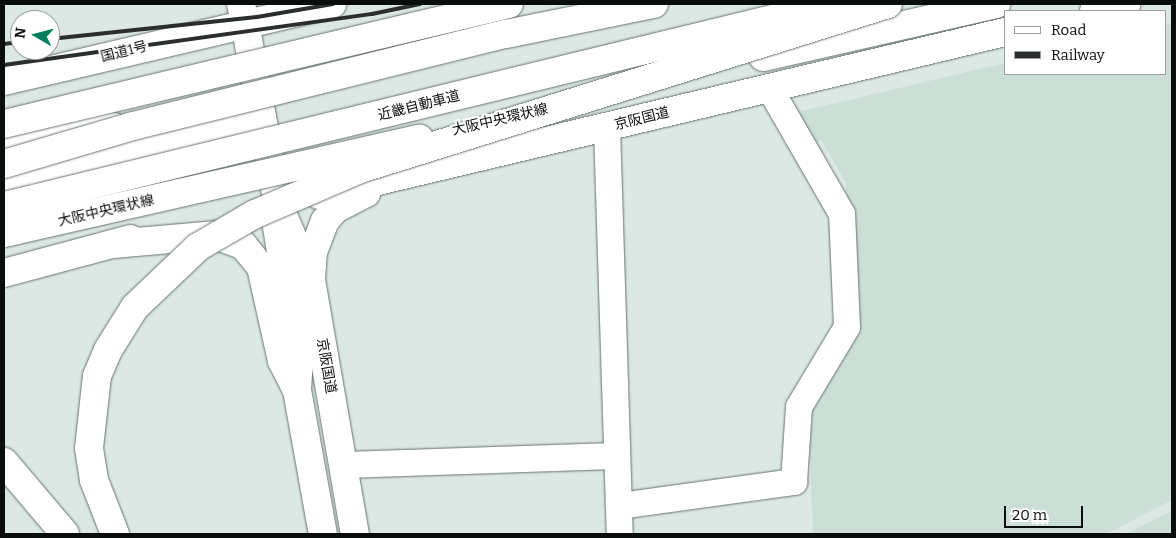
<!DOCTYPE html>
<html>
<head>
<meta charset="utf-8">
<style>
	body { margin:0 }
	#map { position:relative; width:1176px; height:538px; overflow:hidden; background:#dce8e3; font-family:Bitter,"Noto Sans JP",serif }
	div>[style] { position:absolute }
	.built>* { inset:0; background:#cbdfd6 }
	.roads { filter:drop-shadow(0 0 1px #68736e) drop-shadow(0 0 1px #68736e) }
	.minor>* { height:26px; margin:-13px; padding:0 13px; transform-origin:13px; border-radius:13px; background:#fff }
	.major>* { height:28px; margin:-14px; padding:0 14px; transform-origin:14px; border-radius:14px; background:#fff }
	.highway>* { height:28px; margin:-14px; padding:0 14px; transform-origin:14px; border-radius:14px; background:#fff }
	.rail>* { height:4px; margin:-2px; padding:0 2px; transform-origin:2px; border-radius:2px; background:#2a2f2c }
	.bridges { filter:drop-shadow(0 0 1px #68736e) drop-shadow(0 0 1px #68736e) }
	.major-bridge>* { height:28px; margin:-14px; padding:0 14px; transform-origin:14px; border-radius:14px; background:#fff }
	.highway-bridge>* { height:28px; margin:-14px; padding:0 14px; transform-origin:14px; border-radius:14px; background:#fff }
	span { translate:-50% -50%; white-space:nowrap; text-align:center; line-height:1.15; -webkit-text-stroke:4.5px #fff; paint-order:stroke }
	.street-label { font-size:14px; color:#090d0b }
	.frame { position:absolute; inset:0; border:5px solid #090d0b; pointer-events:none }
	.legend { position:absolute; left:1004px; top:10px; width:162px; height:65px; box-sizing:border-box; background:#fff; border:1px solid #9d9e9d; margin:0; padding:6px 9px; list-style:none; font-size:15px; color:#090d0b }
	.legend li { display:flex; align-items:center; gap:10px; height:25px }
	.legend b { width:25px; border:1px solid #9d9e9d }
	.north { position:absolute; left:10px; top:10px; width:50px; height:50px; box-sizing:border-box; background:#fff; border:1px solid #9d9e9d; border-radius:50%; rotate:278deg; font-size:14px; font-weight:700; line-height:20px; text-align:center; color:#090d0b }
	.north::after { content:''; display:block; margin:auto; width:18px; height:22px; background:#018060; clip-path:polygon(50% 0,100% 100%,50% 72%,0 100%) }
	.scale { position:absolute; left:1004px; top:506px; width:79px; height:22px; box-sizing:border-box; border:2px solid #090d0b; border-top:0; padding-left:6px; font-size:15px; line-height:18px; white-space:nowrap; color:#090d0b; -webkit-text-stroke:4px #fff; paint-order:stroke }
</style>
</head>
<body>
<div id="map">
	<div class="built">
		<div style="clip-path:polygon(1172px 23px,1172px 500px,1106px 534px,813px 534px,808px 403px,854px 328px,846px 182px,821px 140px,816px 143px,794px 113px,1005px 63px,1005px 74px,1165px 74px,1165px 25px)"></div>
		<div style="clip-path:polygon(1172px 511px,1172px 534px,1126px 534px)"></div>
	</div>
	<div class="roads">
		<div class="minor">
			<div style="left:607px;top:128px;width:406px;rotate:88.2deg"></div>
			<div style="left:343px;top:465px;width:273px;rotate:-1.9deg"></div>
			<div style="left:619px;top:506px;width:177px;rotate:-7.8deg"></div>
			<div style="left:794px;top:482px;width:75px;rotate:-86.2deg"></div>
			<div style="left:799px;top:407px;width:93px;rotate:-59deg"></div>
			<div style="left:847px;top:327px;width:113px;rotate:-92.5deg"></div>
			<div style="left:842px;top:214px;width:146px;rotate:-119.9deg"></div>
		</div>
		<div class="major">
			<div style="left:241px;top:4px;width:19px;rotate:78deg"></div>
			<div style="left:763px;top:57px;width:239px;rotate:-12.8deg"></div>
			<div style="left:4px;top:185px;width:266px;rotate:-14.3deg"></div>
			<div style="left:113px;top:244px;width:102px;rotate:-5deg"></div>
			<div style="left:215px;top:235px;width:30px;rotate:20deg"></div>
			<div style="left:243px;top:245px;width:28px;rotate:51deg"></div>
			<div style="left:261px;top:267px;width:96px;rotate:77.4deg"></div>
			<div style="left:282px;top:361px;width:33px;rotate:63deg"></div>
			<div style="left:4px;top:273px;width:131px;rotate:-15deg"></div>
		</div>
		<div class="highway">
			<div style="left:1094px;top:11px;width:33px;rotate:-12deg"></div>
			<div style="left:245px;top:23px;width:184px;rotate:79.7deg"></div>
			<div style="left:278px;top:204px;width:83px;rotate:66.5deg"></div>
			<div style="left:311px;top:280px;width:258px;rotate:80.2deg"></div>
			<div style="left:4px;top:81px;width:337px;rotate:-13.2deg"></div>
			<div style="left:4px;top:139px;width:52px;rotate:-11.1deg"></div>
			<div style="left:55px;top:129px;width:59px;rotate:-1.9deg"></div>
			<div style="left:319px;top:195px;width:705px;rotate:-13.37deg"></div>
			<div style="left:276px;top:221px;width:141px;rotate:80.6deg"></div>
			<div style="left:299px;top:360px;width:30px;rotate:94deg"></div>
			<div style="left:297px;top:390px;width:146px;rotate:79.8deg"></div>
			<div style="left:311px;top:279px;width:27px;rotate:-86deg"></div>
			<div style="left:313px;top:252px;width:33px;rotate:-69deg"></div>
			<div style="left:325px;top:221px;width:16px;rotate:-50deg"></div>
			<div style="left:335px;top:209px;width:35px;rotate:-27deg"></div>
			<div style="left:4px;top:462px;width:94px;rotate:49.7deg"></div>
		</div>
	</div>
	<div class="rail">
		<div style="left:50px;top:39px;width:208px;rotate:-6.1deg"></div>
		<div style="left:257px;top:17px;width:77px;rotate:-9.7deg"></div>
		<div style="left:4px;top:44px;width:16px;rotate:-7deg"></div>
		<div style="left:4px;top:65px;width:372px;rotate:-7.9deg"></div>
		<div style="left:372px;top:14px;width:49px;rotate:-11.8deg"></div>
	</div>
	<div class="bridges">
		<div class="major-bridge">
			<div style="left:4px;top:124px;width:519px;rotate:-13.37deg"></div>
			<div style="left:4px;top:233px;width:426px;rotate:-12.8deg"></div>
		</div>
		<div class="highway-bridge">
			<div style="left:4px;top:164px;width:134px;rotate:-16.4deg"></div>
			<div style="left:133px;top:126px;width:384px;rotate:-13.9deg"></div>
			<div style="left:506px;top:34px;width:151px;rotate:-11.5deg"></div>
			<div style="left:4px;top:206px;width:854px;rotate:-13.68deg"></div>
			<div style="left:115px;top:534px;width:58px;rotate:-111.3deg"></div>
			<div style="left:94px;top:480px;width:32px;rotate:-99deg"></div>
			<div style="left:89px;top:448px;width:72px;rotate:-83.7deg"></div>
			<div style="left:97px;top:376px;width:28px;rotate:-67deg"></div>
			<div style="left:108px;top:350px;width:51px;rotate:-57.9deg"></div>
			<div style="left:135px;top:307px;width:87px;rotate:-43.6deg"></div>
			<div style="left:198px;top:247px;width:66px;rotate:-30.1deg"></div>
			<div style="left:255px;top:214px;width:114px;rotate:-23.2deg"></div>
			<div style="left:360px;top:169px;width:553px;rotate:-17.35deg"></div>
		</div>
	</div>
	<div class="street-label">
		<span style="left:124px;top:52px;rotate:-14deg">国道1号</span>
		<span style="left:419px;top:106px;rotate:-14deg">近畿自動車道</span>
		<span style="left:642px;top:119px;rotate:-14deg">京阪国道</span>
		<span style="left:500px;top:120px;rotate:-13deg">大阪中央環状線</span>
		<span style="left:106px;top:211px;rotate:-13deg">大阪中央環状線</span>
		<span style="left:326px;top:366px;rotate:80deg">京阪国道</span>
	</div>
	<div class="frame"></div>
	<ul class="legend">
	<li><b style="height:6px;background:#fff"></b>Road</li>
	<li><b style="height:6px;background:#2a2f2c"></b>Railway</li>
	</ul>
	<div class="north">N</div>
	<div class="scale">20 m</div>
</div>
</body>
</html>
